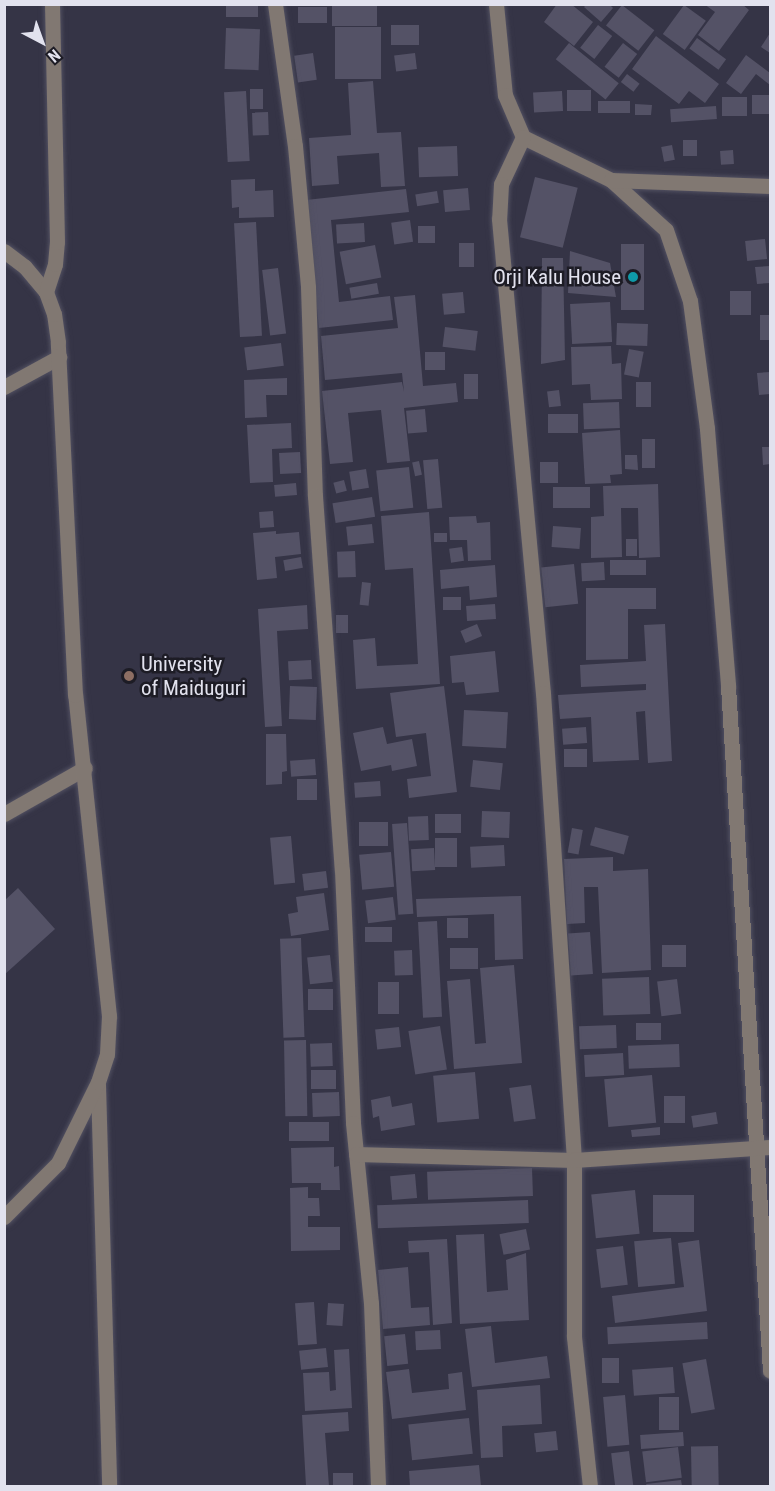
<!DOCTYPE html>
<html>
<head>
<meta charset="utf-8">
<style>
	body { margin:0 }
	#map { position:relative; width:775px; height:1491px; overflow:hidden; background:#353446; font-family:"Roboto Condensed",sans-serif }
	div>[style] { position:absolute }
	.building>* { inset:0; background:#545266; transform-origin:0 0 }
	.roads { filter:drop-shadow(0 0 2px #515061) drop-shadow(0 0 2px #515061) }
	.minor>* { height:15px; margin:-7.5px; padding:0 7.5px; transform-origin:7.5px; border-radius:7.5px; background:#817872 }
	.dots>* { width:16px; height:16px; translate:-50% -50%; box-sizing:border-box; border:3px solid #1d1c25; border-radius:50% }
	span { translate:-50% -50%; white-space:nowrap; text-align:center; line-height:1.15; -webkit-text-stroke:5px #1d1c25; paint-order:stroke }
	.poi-label { font-size:21px; color:#e2e2ee }
	.right { translate:-100% -50%; text-align:right }
	.left { translate:0 -50%; text-align:left }
	.frame { position:absolute; inset:0; border:6px solid #e2e2ee; pointer-events:none }
	.north { position:absolute; left:12px; top:12px; width:60px; height:60px; -webkit-text-stroke:4px #1d1c25; paint-order:stroke; rotate:139deg; font-size:16px; font-weight:700; line-height:24px; text-align:center; color:#e2e2ee }
	.north::after { content:''; display:block; margin:auto; width:21px; height:27px; background:#e2e2ee; clip-path:polygon(50% 0,100% 100%,50% 72%,0 100%) }
</style>
</head>
<body>
<div id="map">
	<div class="building">
		<div style="left:226px;top:4px;width:32px;height:13px"></div>
		<div style="clip-path:polygon(557px 4px,571px 4px,593px 22px,574px 46px,544px 22px)"></div>
		<div style="clip-path:polygon(587px 4px,609px 4px,613px 8px,601px 22px,584px 7px)"></div>
		<div style="clip-path:polygon(704px 4px,742px 4px,749px 10px,719px 51px,698px 35px,715px 12px)"></div>
		<div style="left:332px;top:5px;width:45px;height:21px"></div>
		<div style="left:622px;top:5px;width:41px;height:26px;rotate:38deg"></div>
		<div style="left:684px;top:5px;width:27px;height:36px;rotate:36deg"></div>
		<div style="left:298px;top:7px;width:29px;height:16px"></div>
		<div style="left:419px;top:25px;width:20px;height:28px;rotate:90deg"></div>
		<div style="left:598px;top:25px;width:18px;height:29px;rotate:38deg"></div>
		<div style="left:381px;top:27px;width:52px;height:46px;rotate:90deg"></div>
		<div style="left:226px;top:28px;width:34px;height:41px;rotate:2deg"></div>
		<div style="clip-path:polygon(770px 33px,770px 53px,761px 47px)"></div>
		<div style="clip-path:polygon(656px 36px,719px 84px,705px 103px,689px 91px,679px 104px,632px 69px)"></div>
		<div style="left:697px;top:38px;width:36px;height:13px;rotate:36deg"></div>
		<div style="left:569px;top:43px;width:64px;height:21px;rotate:39deg"></div>
		<div style="left:623px;top:43px;width:18px;height:30px;rotate:38deg"></div>
		<div style="left:313px;top:53px;width:27px;height:19px;rotate:82deg"></div>
		<div style="left:415px;top:53px;width:16px;height:21px;rotate:83deg"></div>
		<div style="clip-path:polygon(746px 55px,770px 73px,770px 85px,756px 74px,741px 94px,726px 83px)"></div>
		<div style="left:627px;top:74px;width:16px;height:10px;rotate:38deg"></div>
		<div style="clip-path:polygon(373px 81px,377px 133px,401px 132px,405px 186px,381px 187px,379px 153px,337px 156px,339px 184px,312px 186px,309px 138px,351px 135px,348px 83px)"></div>
		<div style="left:250px;top:89px;width:13px;height:20px"></div>
		<div style="left:591px;top:90px;width:21px;height:24px;rotate:90deg"></div>
		<div style="left:246px;top:91px;width:70px;height:22px;rotate:87deg"></div>
		<div style="left:562px;top:91px;width:20px;height:29px;rotate:87deg"></div>
		<div style="left:770px;top:95px;width:19px;height:18px;rotate:90deg"></div>
		<div style="left:722px;top:97px;width:25px;height:19px"></div>
		<div style="left:598px;top:101px;width:32px;height:12px"></div>
		<div style="clip-path:polygon(635px 104px,652px 105px,651px 115px,635px 115px)"></div>
		<div style="left:716px;top:106px;width:13px;height:46px;rotate:86deg"></div>
		<div style="left:268px;top:112px;width:23px;height:16px;rotate:88deg"></div>
		<div style="left:683px;top:140px;width:14px;height:16px"></div>
		<div style="left:672px;top:145px;width:15px;height:11px;rotate:79deg"></div>
		<div style="left:457px;top:146px;width:30px;height:39px;rotate:88deg"></div>
		<div style="left:733px;top:150px;width:14px;height:13px;rotate:86deg"></div>
		<div style="left:535px;top:177px;width:44px;height:62px;rotate:14deg"></div>
		<div style="clip-path:polygon(255px 179px,255px 191px,273px 190px,274px 217px,239px 218px,239px 207px,232px 208px,231px 180px)"></div>
		<div style="left:468px;top:188px;width:22px;height:25px;rotate:85deg"></div>
		<div style="clip-path:polygon(406px 189px,409px 212px,331px 220px,339px 302px,390px 296px,393px 320px,319px 328px,306px 200px)"></div>
		<div style="left:437px;top:191px;width:12px;height:22px;rotate:81deg"></div>
		<div style="left:410px;top:220px;width:22px;height:19px;rotate:82deg"></div>
		<div style="left:256px;top:222px;width:114px;height:22px;rotate:87deg"></div>
		<div style="left:364px;top:223px;width:19px;height:28px;rotate:87deg"></div>
		<div style="left:418px;top:226px;width:17px;height:17px"></div>
		<div style="left:765px;top:239px;width:20px;height:20px;rotate:84deg"></div>
		<div style="left:459px;top:243px;width:15px;height:24px"></div>
		<div style="left:621px;top:244px;width:23px;height:66px"></div>
		<div style="left:375px;top:245px;width:33px;height:36px;rotate:79deg"></div>
		<div style="clip-path:polygon(570px 251px,610px 263px,616px 297px,568px 293px)"></div>
		<div style="clip-path:polygon(542px 258px,563px 258px,565px 360px,541px 364px)"></div>
		<div style="clip-path:polygon(770px 266px,770px 283px,757px 284px,755px 267px)"></div>
		<div style="left:278px;top:268px;width:66px;height:16px;rotate:83deg"></div>
		<div style="left:377px;top:283px;width:11px;height:28px;rotate:80deg"></div>
		<div style="left:730px;top:291px;width:21px;height:24px"></div>
		<div style="left:463px;top:292px;width:21px;height:21px;rotate:85deg"></div>
		<div style="clip-path:polygon(415px 295px,423px 386px,456px 383px,458px 402px,404px 408px,410px 461px,387px 463px,381px 410px,348px 413px,353px 462px,330px 464px,322px 391px,402px 382px,404px 392px,402px 373px,325px 380px,321px 336px,398px 328px,394px 297px)"></div>
		<div style="left:610px;top:302px;width:40px;height:40px;rotate:87deg"></div>
		<div style="left:770px;top:315px;width:25px;height:10px;rotate:90deg"></div>
		<div style="left:617px;top:323px;width:31px;height:22px;rotate:2deg"></div>
		<div style="left:445px;top:327px;width:33px;height:20px;rotate:7deg"></div>
		<div style="left:281px;top:343px;width:23px;height:37px;rotate:83deg"></div>
		<div style="clip-path:polygon(611px 346px,612px 364px,621px 363px,622px 399px,591px 400px,590px 384px,572px 385px,571px 347px)"></div>
		<div style="left:629px;top:349px;width:15px;height:26px;rotate:11deg"></div>
		<div style="left:445px;top:352px;width:18px;height:20px;rotate:90deg"></div>
		<div style="clip-path:polygon(770px 372px,770px 394px,759px 395px,757px 373px)"></div>
		<div style="left:464px;top:374px;width:14px;height:25px"></div>
		<div style="clip-path:polygon(287px 378px,287px 395px,266px 395px,267px 417px,245px 418px,244px 380px)"></div>
		<div style="left:636px;top:382px;width:15px;height:25px"></div>
		<div style="left:559px;top:390px;width:16px;height:12px;rotate:83deg"></div>
		<div style="left:619px;top:402px;width:26px;height:36px;rotate:88deg"></div>
		<div style="left:425px;top:409px;width:23px;height:19px;rotate:85deg"></div>
		<div style="left:578px;top:414px;width:19px;height:30px;rotate:90deg"></div>
		<div style="clip-path:polygon(291px 423px,292px 448px,272px 449px,273px 482px,250px 483px,247px 425px)"></div>
		<div style="clip-path:polygon(620px 430px,622px 474px,610px 475px,611px 483px,585px 484px,582px 433px)"></div>
		<div style="left:642px;top:439px;width:13px;height:29px"></div>
		<div style="clip-path:polygon(762px 447px,770px 447px,770px 464px,763px 465px)"></div>
		<div style="left:300px;top:452px;width:21px;height:21px;rotate:87deg"></div>
		<div style="clip-path:polygon(625px 455px,637px 455px,638px 470px,625px 469px)"></div>
		<div style="left:438px;top:459px;width:49px;height:15px;rotate:85deg"></div>
		<div style="left:419px;top:461px;width:14px;height:7px;rotate:78deg"></div>
		<div style="left:558px;top:462px;width:21px;height:18px;rotate:90deg"></div>
		<div style="left:409px;top:467px;width:41px;height:33px;rotate:84deg"></div>
		<div style="left:366px;top:469px;width:19px;height:17px;rotate:81deg"></div>
		<div style="left:344px;top:480px;width:11px;height:11px;rotate:75deg"></div>
		<div style="left:296px;top:483px;width:12px;height:22px;rotate:85deg"></div>
		<div style="clip-path:polygon(658px 484px,660px 557px,639px 558px,638px 508px,621px 508px,622px 557px,591px 558px,591px 517px,604px 516px,603px 486px)"></div>
		<div style="left:590px;top:487px;width:21px;height:37px;rotate:90deg"></div>
		<div style="left:372px;top:497px;width:20px;height:40px;rotate:81deg"></div>
		<div style="left:273px;top:511px;width:16px;height:14px;rotate:86deg"></div>
		<div style="clip-path:polygon(429px 512px,440px 684px,356px 689px,353px 640px,375px 638px,377px 666px,418px 664px,413px 568px,385px 570px,381px 516px)"></div>
		<div style="clip-path:polygon(476px 516px,477px 523px,490px 522px,491px 560px,468px 561px,467px 540px,450px 540px,449px 517px)"></div>
		<div style="left:372px;top:524px;width:19px;height:26px;rotate:84deg"></div>
		<div style="left:553px;top:526px;width:28px;height:21px;rotate:4deg"></div>
		<div style="clip-path:polygon(276px 531px,276px 534px,299px 532px,301px 554px,275px 557px,277px 578px,257px 580px,253px 533px)"></div>
		<div style="left:434px;top:533px;width:13px;height:9px"></div>
		<div style="left:626px;top:539px;width:11px;height:17px"></div>
		<div style="left:462px;top:547px;width:14px;height:13px;rotate:82deg"></div>
		<div style="left:355px;top:551px;width:26px;height:18px;rotate:88deg"></div>
		<div style="left:301px;top:557px;width:11px;height:18px;rotate:80deg"></div>
		<div style="left:646px;top:560px;width:15px;height:36px;rotate:90deg"></div>
		<div style="left:604px;top:562px;width:18px;height:23px;rotate:87deg"></div>
		<div style="left:574px;top:564px;width:40px;height:33px;rotate:84deg"></div>
		<div style="clip-path:polygon(495px 565px,497px 597px,470px 600px,469px 586px,441px 589px,440px 570px)"></div>
		<div style="left:362px;top:582px;width:9px;height:23px;rotate:6deg"></div>
		<div style="clip-path:polygon(586px 588px,656px 588px,656px 609px,628px 609px,628px 659px,586px 660px)"></div>
		<div style="left:443px;top:597px;width:18px;height:13px"></div>
		<div style="left:495px;top:604px;width:15px;height:29px;rotate:86deg"></div>
		<div style="clip-path:polygon(307px 605px,308px 629px,277px 631px,282px 726px,265px 727px,258px 609px)"></div>
		<div style="left:336px;top:615px;width:12px;height:18px"></div>
		<div style="left:477px;top:624px;width:13px;height:18px;rotate:67deg"></div>
		<div style="clip-path:polygon(665px 624px,672px 761px,648px 763px,645px 711px,636px 712px,639px 760px,593px 762px,591px 717px,560px 719px,558px 695px,646px 690px,646px 684px,581px 687px,580px 665px,646px 661px,644px 625px)"></div>
		<div style="clip-path:polygon(495px 651px,499px 692px,466px 695px,464px 682px,452px 683px,450px 656px)"></div>
		<div style="left:311px;top:660px;width:19px;height:23px;rotate:87deg"></div>
		<div style="left:290px;top:686px;width:27px;height:33px;rotate:2deg"></div>
		<div style="clip-path:polygon(444px 686px,457px 792px,409px 798px,407px 779px,431px 776px,426px 733px,396px 737px,390px 693px)"></div>
		<div style="left:464px;top:710px;width:44px;height:36px;rotate:3deg"></div>
		<div style="clip-path:polygon(383px 727px,387px 744px,412px 739px,417px 766px,392px 771px,391px 765px,361px 771px,353px 733px)"></div>
		<div style="left:586px;top:727px;width:16px;height:24px;rotate:86deg"></div>
		<div style="clip-path:polygon(266px 734px,286px 734px,287px 771px,282px 772px,282px 784px,266px 785px)"></div>
		<div style="left:587px;top:749px;width:18px;height:23px;rotate:90deg"></div>
		<div style="left:315px;top:759px;width:16px;height:25px;rotate:86deg"></div>
		<div style="left:473px;top:760px;width:30px;height:27px;rotate:6deg"></div>
		<div style="left:297px;top:779px;width:20px;height:21px"></div>
		<div style="left:380px;top:781px;width:15px;height:26px;rotate:86deg"></div>
		<div style="left:482px;top:811px;width:28px;height:26px;rotate:2deg"></div>
		<div style="left:461px;top:814px;width:19px;height:26px;rotate:90deg"></div>
		<div style="left:428px;top:816px;width:24px;height:20px;rotate:88deg"></div>
		<div style="left:359px;top:822px;width:29px;height:24px"></div>
		<div style="left:407px;top:823px;width:91px;height:15px;rotate:86deg"></div>
		<div style="left:595px;top:827px;width:35px;height:19px;rotate:15deg"></div>
		<div style="left:572px;top:828px;width:11px;height:25px;rotate:10deg"></div>
		<div style="left:291px;top:836px;width:47px;height:21px;rotate:85deg"></div>
		<div style="left:435px;top:838px;width:22px;height:29px"></div>
		<div style="left:504px;top:845px;width:21px;height:34px;rotate:87deg"></div>
		<div style="left:434px;top:848px;width:22px;height:23px;rotate:87deg"></div>
		<div style="left:391px;top:852px;width:35px;height:32px;rotate:85deg"></div>
		<div style="clip-path:polygon(613px 857px,613px 871px,648px 869px,651px 970px,602px 973px,598px 887px,584px 887px,585px 923px,567px 924px,564px 859px)"></div>
		<div style="left:326px;top:871px;width:17px;height:24px;rotate:83deg"></div>
		<div style="clip-path:polygon(18px 888px,55px 929px,4px 975px,4px 901px)"></div>
		<div style="clip-path:polygon(324px 893px,329px 930px,291px 936px,288px 914px,298px 912px,296px 897px)"></div>
		<div style="clip-path:polygon(521px 896px,523px 959px,495px 960px,494px 914px,417px 917px,416px 899px)"></div>
		<div style="left:393px;top:897px;width:23px;height:28px;rotate:83deg"></div>
		<div style="left:447px;top:918px;width:21px;height:20px"></div>
		<div style="left:437px;top:921px;width:96px;height:19px;rotate:87deg"></div>
		<div style="left:392px;top:927px;width:15px;height:27px;rotate:90deg"></div>
		<div style="left:590px;top:932px;width:42px;height:22px;rotate:86deg"></div>
		<div style="left:301px;top:938px;width:99px;height:21px;rotate:88deg"></div>
		<div style="left:662px;top:945px;width:24px;height:22px"></div>
		<div style="left:450px;top:948px;width:28px;height:21px"></div>
		<div style="left:412px;top:950px;width:25px;height:18px;rotate:88deg"></div>
		<div style="left:330px;top:955px;width:27px;height:23px;rotate:84deg"></div>
		<div style="clip-path:polygon(514px 965px,522px 1063px,454px 1069px,447px 981px,470px 979px,475px 1044px,486px 1043px,480px 968px)"></div>
		<div style="left:649px;top:977px;width:37px;height:47px;rotate:88deg"></div>
		<div style="left:677px;top:979px;width:35px;height:20px;rotate:83deg"></div>
		<div style="left:378px;top:982px;width:21px;height:32px"></div>
		<div style="left:333px;top:989px;width:21px;height:25px;rotate:90deg"></div>
		<div style="left:636px;top:1023px;width:25px;height:17px"></div>
		<div style="left:616px;top:1025px;width:23px;height:37px;rotate:88deg"></div>
		<div style="left:440px;top:1026px;width:44px;height:32px;rotate:81deg"></div>
		<div style="left:399px;top:1027px;width:20px;height:24px;rotate:84deg"></div>
		<div style="left:306px;top:1040px;width:76px;height:22px;rotate:89deg"></div>
		<div style="left:332px;top:1043px;width:23px;height:22px;rotate:88deg"></div>
		<div style="left:679px;top:1044px;width:23px;height:51px;rotate:88deg"></div>
		<div style="left:623px;top:1053px;width:22px;height:39px;rotate:87deg"></div>
		<div style="left:336px;top:1070px;width:19px;height:25px;rotate:90deg"></div>
		<div style="left:475px;top:1072px;width:47px;height:42px;rotate:85deg"></div>
		<div style="left:652px;top:1075px;width:48px;height:48px;rotate:85deg"></div>
		<div style="left:531px;top:1085px;width:34px;height:22px;rotate:82deg"></div>
		<div style="left:339px;top:1092px;width:24px;height:27px;rotate:88deg"></div>
		<div style="clip-path:polygon(390px 1096px,392px 1107px,412px 1103px,415px 1125px,381px 1131px,379px 1116px,373px 1118px,371px 1100px)"></div>
		<div style="left:685px;top:1096px;width:27px;height:21px;rotate:90deg"></div>
		<div style="left:716px;top:1112px;width:12px;height:25px;rotate:81deg"></div>
		<div style="left:289px;top:1122px;width:40px;height:19px"></div>
		<div style="clip-path:polygon(660px 1127px,660px 1135px,632px 1137px,631px 1130px)"></div>
		<div style="clip-path:polygon(334px 1147px,334px 1167px,339px 1166px,340px 1190px,321px 1190px,321px 1183px,292px 1183px,291px 1148px)"></div>
		<div style="left:532px;top:1168px;width:28px;height:105px;rotate:88deg"></div>
		<div style="left:415px;top:1174px;width:24px;height:25px;rotate:85deg"></div>
		<div style="clip-path:polygon(308px 1187px,308px 1198px,319px 1198px,320px 1216px,308px 1216px,308px 1227px,340px 1227px,340px 1250px,291px 1251px,290px 1188px)"></div>
		<div style="left:635px;top:1190px;width:44px;height:44px;rotate:84deg"></div>
		<div style="left:653px;top:1195px;width:41px;height:37px"></div>
		<div style="left:528px;top:1200px;width:23px;height:151px;rotate:88deg"></div>
		<div style="left:526px;top:1229px;width:21px;height:27px;rotate:79deg"></div>
		<div style="clip-path:polygon(484px 1234px,487px 1292px,508px 1290px,506px 1260px,526px 1253px,529px 1320px,460px 1324px,456px 1235px)"></div>
		<div style="left:671px;top:1238px;width:46px;height:37px;rotate:85deg"></div>
		<div style="clip-path:polygon(447px 1239px,452px 1323px,433px 1325px,429px 1252px,409px 1253px,408px 1241px)"></div>
		<div style="clip-path:polygon(699px 1240px,707px 1311px,615px 1323px,612px 1296px,684px 1287px,678px 1243px)"></div>
		<div style="left:623px;top:1246px;width:39px;height:27px;rotate:83deg"></div>
		<div style="clip-path:polygon(408px 1267px,411px 1308px,429px 1307px,430px 1325px,383px 1329px,378px 1270px)"></div>
		<div style="left:314px;top:1302px;width:42px;height:19px;rotate:86deg"></div>
		<div style="left:328px;top:1303px;width:16px;height:22px;rotate:4deg"></div>
		<div style="left:707px;top:1322px;width:17px;height:100px;rotate:87deg"></div>
		<div style="clip-path:polygon(491px 1326px,495px 1363px,547px 1356px,550px 1378px,472px 1387px,465px 1329px)"></div>
		<div style="left:440px;top:1330px;width:19px;height:25px;rotate:87deg"></div>
		<div style="left:405px;top:1334px;width:30px;height:21px;rotate:84deg"></div>
		<div style="left:326px;top:1348px;width:19px;height:27px;rotate:84deg"></div>
		<div style="clip-path:polygon(349px 1349px,352px 1408px,305px 1411px,303px 1373px,329px 1372px,330px 1391px,336px 1390px,334px 1350px)"></div>
		<div style="left:602px;top:1358px;width:17px;height:25px"></div>
		<div style="left:706px;top:1359px;width:51px;height:24px;rotate:80deg"></div>
		<div style="left:673px;top:1367px;width:26px;height:41px;rotate:86deg"></div>
		<div style="clip-path:polygon(409px 1369px,412px 1393px,449px 1389px,448px 1374px,462px 1372px,466px 1410px,392px 1419px,386px 1372px)"></div>
		<div style="clip-path:polygon(540px 1385px,542px 1424px,502px 1426px,503px 1457px,481px 1458px,477px 1390px)"></div>
		<div style="left:625px;top:1395px;width:50px;height:22px;rotate:85deg"></div>
		<div style="left:659px;top:1397px;width:20px;height:33px"></div>
		<div style="clip-path:polygon(348px 1412px,349px 1431px,325px 1433px,329px 1486px,306px 1486px,302px 1415px)"></div>
		<div style="left:469px;top:1418px;width:36px;height:61px;rotate:84deg"></div>
		<div style="left:556px;top:1431px;width:19px;height:22px;rotate:84deg"></div>
		<div style="left:683px;top:1432px;width:14px;height:43px;rotate:86deg"></div>
		<div style="left:718px;top:1446px;width:40px;height:27px;rotate:89deg"></div>
		<div style="left:678px;top:1447px;width:31px;height:36px;rotate:83deg"></div>
		<div style="left:629px;top:1451px;width:35px;height:18px;rotate:83deg"></div>
		<div style="clip-path:polygon(479px 1465px,481px 1486px,410px 1486px,409px 1471px)"></div>
		<div style="left:353px;top:1473px;width:13px;height:20px;rotate:90deg"></div>
		<div style="clip-path:polygon(681px 1480px,682px 1486px,647px 1486px,646px 1484px)"></div>
	</div>
	<div class="roads">
		<div class="minor">
			<div style="left:275px;top:4px;width:143px;rotate:82deg"></div>
			<div style="left:295px;top:146px;width:142px;rotate:84.7deg"></div>
			<div style="left:308px;top:287px;width:209px;rotate:88.1deg"></div>
			<div style="left:315px;top:496px;width:375px;rotate:85.9deg"></div>
			<div style="left:342px;top:870px;width:253px;rotate:87.5deg"></div>
			<div style="left:353px;top:1123px;width:181px;rotate:84.3deg"></div>
			<div style="left:371px;top:1303px;width:183px;rotate:87.8deg"></div>
			<div style="left:496px;top:4px;width:91px;rotate:84.4deg"></div>
			<div style="left:505px;top:95px;width:46px;rotate:66.8deg"></div>
			<div style="left:523px;top:137px;width:98px;rotate:26deg"></div>
			<div style="left:611px;top:180px;width:74px;rotate:42.3deg"></div>
			<div style="left:666px;top:230px;width:75px;rotate:71.3deg"></div>
			<div style="left:690px;top:301px;width:129px;rotate:82.4deg"></div>
			<div style="left:707px;top:429px;width:258px;rotate:85.3deg"></div>
			<div style="left:728px;top:686px;width:686px;rotate:86.49deg"></div>
			<div style="left:523px;top:137px;width:52px;rotate:115.1deg"></div>
			<div style="left:501px;top:184px;width:35px;rotate:93deg"></div>
			<div style="left:499px;top:219px;width:476px;rotate:84.7deg"></div>
			<div style="left:543px;top:693px;width:468px;rotate:86.2deg"></div>
			<div style="left:574px;top:1160px;width:177px;rotate:90deg"></div>
			<div style="left:574px;top:1337px;width:150px;rotate:83.9deg"></div>
			<div style="left:611px;top:180px;width:159px;rotate:2.2deg"></div>
			<div style="left:4px;top:251px;width:26px;rotate:37deg"></div>
			<div style="left:25px;top:267px;width:33px;rotate:50deg"></div>
			<div style="left:4px;top:387px;width:63px;rotate:-28.6deg"></div>
			<div style="left:4px;top:814px;width:93px;rotate:-29.6deg"></div>
			<div style="left:98px;top:1085px;width:401px;rotate:88.4deg"></div>
			<div style="left:356px;top:1154px;width:218px;rotate:1.6deg"></div>
			<div style="left:574px;top:1160px;width:196px;rotate:-3.8deg"></div>
			<div style="left:4px;top:1217px;width:76px;rotate:-45deg"></div>
			<div style="left:58px;top:1163px;width:90px;rotate:-63.7deg"></div>
			<div style="left:98px;top:1082px;width:29px;rotate:-72deg"></div>
			<div style="left:107px;top:1054px;width:38px;rotate:-87deg"></div>
			<div style="left:109px;top:1016px;width:323px;rotate:-96deg"></div>
			<div style="left:75px;top:695px;width:353px;rotate:-92.8deg"></div>
			<div style="left:58px;top:342px;width:28px;rotate:-98deg"></div>
			<div style="left:54px;top:314px;width:23px;rotate:-110deg"></div>
			<div style="left:46px;top:292px;width:29px;rotate:-72deg"></div>
			<div style="left:55px;top:264px;width:22px;rotate:-85deg"></div>
			<div style="left:57px;top:242px;width:238px;rotate:-91.2deg"></div>
		</div>
	</div>
	<div class="dots">
		<div style="left:633px;top:277px;background:#0f9aa8"></div>
		<div style="left:129px;top:676px;background:#8d6e63"></div>
	</div>
	<div class="poi-label">
		<span class="right" style="left:621px;top:277px">Orji Kalu House</span>
		<span class="left" style="left:141px;top:676px">University<br>of Maiduguri</span>
	</div>
	<div class="frame"></div>
	<div class="north">N</div>
</div>
</body>
</html>
